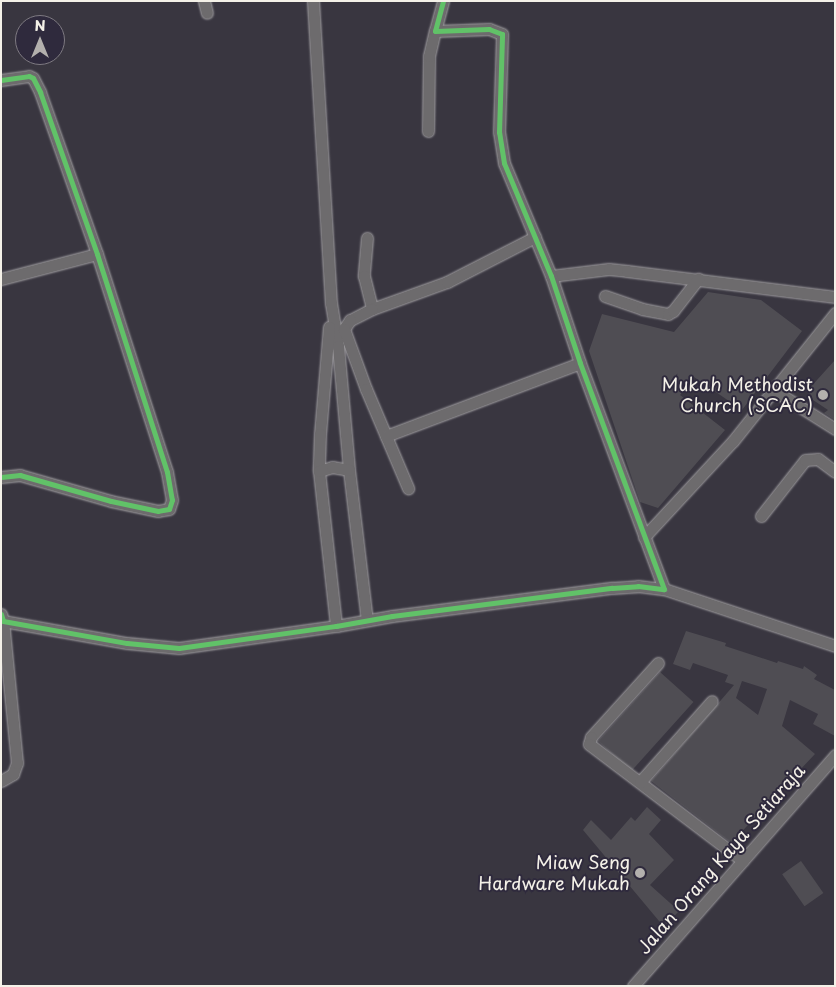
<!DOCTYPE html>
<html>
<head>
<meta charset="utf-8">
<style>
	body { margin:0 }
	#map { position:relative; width:836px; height:987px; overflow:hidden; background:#393640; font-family:"Playpen Sans",sans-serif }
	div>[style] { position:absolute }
	.building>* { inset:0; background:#4f4d53; transform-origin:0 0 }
	.roads { filter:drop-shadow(0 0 1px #9e9c9f) drop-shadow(0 0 1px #9e9c9f) }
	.minor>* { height:11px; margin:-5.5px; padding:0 5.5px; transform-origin:5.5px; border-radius:5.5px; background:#6d6b6d }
	.cycleway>* { height:5px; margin:-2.5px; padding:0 2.5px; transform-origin:2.5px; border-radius:2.5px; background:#61c268 }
	.dots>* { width:14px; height:14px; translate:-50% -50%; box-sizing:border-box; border:2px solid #2f2a3d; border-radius:50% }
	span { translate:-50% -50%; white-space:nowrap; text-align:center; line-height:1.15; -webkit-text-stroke:4px #2f2a3d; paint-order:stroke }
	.poi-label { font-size:18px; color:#f4f1e8 }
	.right { translate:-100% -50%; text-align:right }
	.street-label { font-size:18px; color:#f4f1e8 }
	.frame { position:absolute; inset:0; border:2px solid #f4f1e8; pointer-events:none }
	.north { position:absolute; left:15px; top:15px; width:50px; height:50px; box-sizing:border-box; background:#2f2a3d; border:1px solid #7e7a81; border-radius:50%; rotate:0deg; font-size:14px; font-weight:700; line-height:20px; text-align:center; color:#f4f1e8 }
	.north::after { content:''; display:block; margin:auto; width:18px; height:22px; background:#b3b0ad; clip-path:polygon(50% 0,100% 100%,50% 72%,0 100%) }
</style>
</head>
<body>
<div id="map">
	<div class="building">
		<div style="clip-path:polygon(708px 292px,761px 300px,802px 331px,742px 410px,694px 377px,680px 395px,725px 430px,658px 508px,640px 502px,589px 351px,602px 314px,674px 332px)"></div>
		<div style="clip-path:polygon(835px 360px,835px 420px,824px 413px,828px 410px,813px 400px,808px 390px)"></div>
		<div style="clip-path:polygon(evenodd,686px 631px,726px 643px,725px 646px,777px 663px,778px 661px,803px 669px,804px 666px,817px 675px,814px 679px,835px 690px,835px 736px,813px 724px,818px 714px,790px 700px,782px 726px,815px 754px,731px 843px,651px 781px,734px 685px,725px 682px,728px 675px,693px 663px,690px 670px,673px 664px,686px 631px,742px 681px,767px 689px,758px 715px,736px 698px,742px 681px)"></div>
		<div style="left:660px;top:672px;width:45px;height:93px;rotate:42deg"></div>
		<div style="clip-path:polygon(647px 807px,661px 820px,649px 834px,674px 860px,650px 885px,679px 911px,664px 927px,583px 830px,591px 820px,611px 840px,631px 817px,635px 821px)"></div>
		<div style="left:801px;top:861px;width:39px;height:23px;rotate:55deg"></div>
	</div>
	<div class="roads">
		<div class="minor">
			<div style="left:204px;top:1px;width:12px;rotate:76deg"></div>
			<div style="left:313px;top:1px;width:303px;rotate:86.6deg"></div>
			<div style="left:331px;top:303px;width:44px;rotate:80.8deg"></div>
			<div style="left:338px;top:346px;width:124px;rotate:84.9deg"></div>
			<div style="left:349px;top:470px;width:151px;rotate:83.2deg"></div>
			<div style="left:1px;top:80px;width:28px;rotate:-8deg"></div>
			<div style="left:29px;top:76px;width:4px;rotate:27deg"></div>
			<div style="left:33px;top:78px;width:16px;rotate:63deg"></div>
			<div style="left:40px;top:92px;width:172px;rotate:70.6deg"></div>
			<div style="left:97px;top:254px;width:229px;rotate:72.2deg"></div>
			<div style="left:167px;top:472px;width:28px;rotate:80deg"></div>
			<div style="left:172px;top:500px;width:9px;rotate:108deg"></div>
			<div style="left:169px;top:509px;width:11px;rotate:170deg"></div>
			<div style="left:158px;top:511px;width:48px;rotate:-168deg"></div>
			<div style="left:111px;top:501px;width:95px;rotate:-164.1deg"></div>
			<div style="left:20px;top:475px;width:19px;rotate:174deg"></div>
			<div style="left:428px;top:131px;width:75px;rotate:-89.2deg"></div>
			<div style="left:429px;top:56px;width:26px;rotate:-77deg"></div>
			<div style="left:367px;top:238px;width:38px;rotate:95deg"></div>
			<div style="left:364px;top:276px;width:34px;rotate:76deg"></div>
			<div style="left:372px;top:309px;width:80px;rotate:-19.8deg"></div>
			<div style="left:447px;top:282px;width:99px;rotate:-27.1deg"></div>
			<div style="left:551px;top:276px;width:58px;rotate:-6.9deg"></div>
			<div style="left:609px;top:269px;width:18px;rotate:6deg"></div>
			<div style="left:627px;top:271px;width:210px;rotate:7.1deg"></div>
			<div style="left:1px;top:279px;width:99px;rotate:-14.6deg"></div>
			<div style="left:605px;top:296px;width:39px;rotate:19deg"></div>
			<div style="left:642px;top:309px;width:26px;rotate:11deg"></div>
			<div style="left:668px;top:314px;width:6px;rotate:-31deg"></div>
			<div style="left:673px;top:311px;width:41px;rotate:-52deg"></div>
			<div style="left:372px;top:309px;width:25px;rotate:153deg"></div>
			<div style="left:350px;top:320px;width:11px;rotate:124deg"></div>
			<div style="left:344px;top:329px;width:64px;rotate:69.9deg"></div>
			<div style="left:366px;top:389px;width:108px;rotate:67deg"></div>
			<div style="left:329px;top:327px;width:107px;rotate:94.8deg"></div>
			<div style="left:320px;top:434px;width:37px;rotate:92deg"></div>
			<div style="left:319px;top:471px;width:156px;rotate:83.7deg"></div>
			<div style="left:775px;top:391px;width:71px;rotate:32.3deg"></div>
			<div style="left:386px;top:436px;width:207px;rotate:-20.6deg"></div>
			<div style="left:319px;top:471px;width:14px;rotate:-17deg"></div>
			<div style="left:332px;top:467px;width:17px;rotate:10deg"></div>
			<div style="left:761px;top:516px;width:71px;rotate:-51.8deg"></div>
			<div style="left:805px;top:460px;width:13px;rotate:-4deg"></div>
			<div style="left:818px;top:459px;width:21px;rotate:37deg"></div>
			<div style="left:644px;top:537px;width:131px;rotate:-47.2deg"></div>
			<div style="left:733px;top:441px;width:164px;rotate:-51.4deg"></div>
			<div style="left:664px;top:589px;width:180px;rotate:18.4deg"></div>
			<div style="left:1px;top:614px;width:7px;rotate:74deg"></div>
			<div style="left:3px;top:621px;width:126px;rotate:10.1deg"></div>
			<div style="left:127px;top:643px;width:52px;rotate:5.5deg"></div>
			<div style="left:179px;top:648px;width:159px;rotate:-8deg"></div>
			<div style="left:336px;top:626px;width:57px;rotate:-10.1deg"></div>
			<div style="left:392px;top:616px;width:222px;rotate:-7.3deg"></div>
			<div style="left:612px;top:588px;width:26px;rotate:-4deg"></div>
			<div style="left:638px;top:586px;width:26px;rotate:7deg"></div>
			<div style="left:664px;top:589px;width:241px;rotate:-110.4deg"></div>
			<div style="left:580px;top:363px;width:92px;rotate:-108.4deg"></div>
			<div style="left:551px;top:276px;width:122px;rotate:-112.6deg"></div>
			<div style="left:504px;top:163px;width:31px;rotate:-99deg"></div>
			<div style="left:499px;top:132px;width:98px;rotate:-88.2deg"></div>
			<div style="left:502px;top:34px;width:14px;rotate:-159deg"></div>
			<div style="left:489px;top:29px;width:54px;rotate:177.9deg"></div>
			<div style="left:435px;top:31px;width:31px;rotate:-75deg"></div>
			<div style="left:658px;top:663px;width:100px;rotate:132.2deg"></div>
			<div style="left:591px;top:737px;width:7px;rotate:106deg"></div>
			<div style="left:589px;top:744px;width:193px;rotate:37.2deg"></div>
			<div style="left:1px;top:781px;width:14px;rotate:-30deg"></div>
			<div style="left:13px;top:774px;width:12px;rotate:-70deg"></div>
			<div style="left:17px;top:763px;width:143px;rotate:-95.6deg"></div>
			<div style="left:640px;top:782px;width:108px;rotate:-48.4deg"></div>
			<div style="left:633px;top:986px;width:307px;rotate:-48.8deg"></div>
		</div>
	</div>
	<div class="cycleway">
		<div style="left:1px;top:80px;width:28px;rotate:-8deg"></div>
		<div style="left:29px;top:76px;width:4px;rotate:27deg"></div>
		<div style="left:33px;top:78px;width:16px;rotate:63deg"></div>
		<div style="left:40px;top:92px;width:172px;rotate:70.6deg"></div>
		<div style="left:97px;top:254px;width:229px;rotate:72.2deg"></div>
		<div style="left:167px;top:472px;width:28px;rotate:80deg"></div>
		<div style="left:172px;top:500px;width:9px;rotate:108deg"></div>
		<div style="left:169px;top:509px;width:11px;rotate:170deg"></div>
		<div style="left:158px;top:511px;width:48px;rotate:-168deg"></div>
		<div style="left:111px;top:501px;width:95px;rotate:-164.1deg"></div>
		<div style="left:20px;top:475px;width:19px;rotate:174deg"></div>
		<div style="left:1px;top:614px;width:7px;rotate:74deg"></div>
		<div style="left:3px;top:621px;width:126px;rotate:10.1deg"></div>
		<div style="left:127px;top:643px;width:52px;rotate:5.5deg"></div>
		<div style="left:179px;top:648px;width:159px;rotate:-8deg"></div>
		<div style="left:336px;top:626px;width:57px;rotate:-10.1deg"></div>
		<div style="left:392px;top:616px;width:222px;rotate:-7.3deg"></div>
		<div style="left:612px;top:588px;width:26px;rotate:-4deg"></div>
		<div style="left:638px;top:586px;width:26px;rotate:7deg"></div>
		<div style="left:664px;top:589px;width:241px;rotate:-110.4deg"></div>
		<div style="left:580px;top:363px;width:92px;rotate:-108.4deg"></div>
		<div style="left:551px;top:276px;width:122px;rotate:-112.6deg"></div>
		<div style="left:504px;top:163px;width:31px;rotate:-99deg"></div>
		<div style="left:499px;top:132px;width:98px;rotate:-88.2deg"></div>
		<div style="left:502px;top:34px;width:14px;rotate:-159deg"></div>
		<div style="left:489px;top:29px;width:54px;rotate:177.9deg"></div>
		<div style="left:435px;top:31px;width:31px;rotate:-75deg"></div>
	</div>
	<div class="dots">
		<div style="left:823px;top:395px;background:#b3b0ad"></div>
		<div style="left:640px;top:873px;background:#b3b0ad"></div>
	</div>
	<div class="poi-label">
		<span class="right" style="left:813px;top:395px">Mukah Methodist<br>Church (SCAC)</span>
		<span class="right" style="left:630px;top:873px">Miaw Seng<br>Hardware Mukah</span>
	</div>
	<div class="street-label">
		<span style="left:721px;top:859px;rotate:-49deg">Jalan Orang Kaya Setiaraja</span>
	</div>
	<div class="frame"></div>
	<div class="north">N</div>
</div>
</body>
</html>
